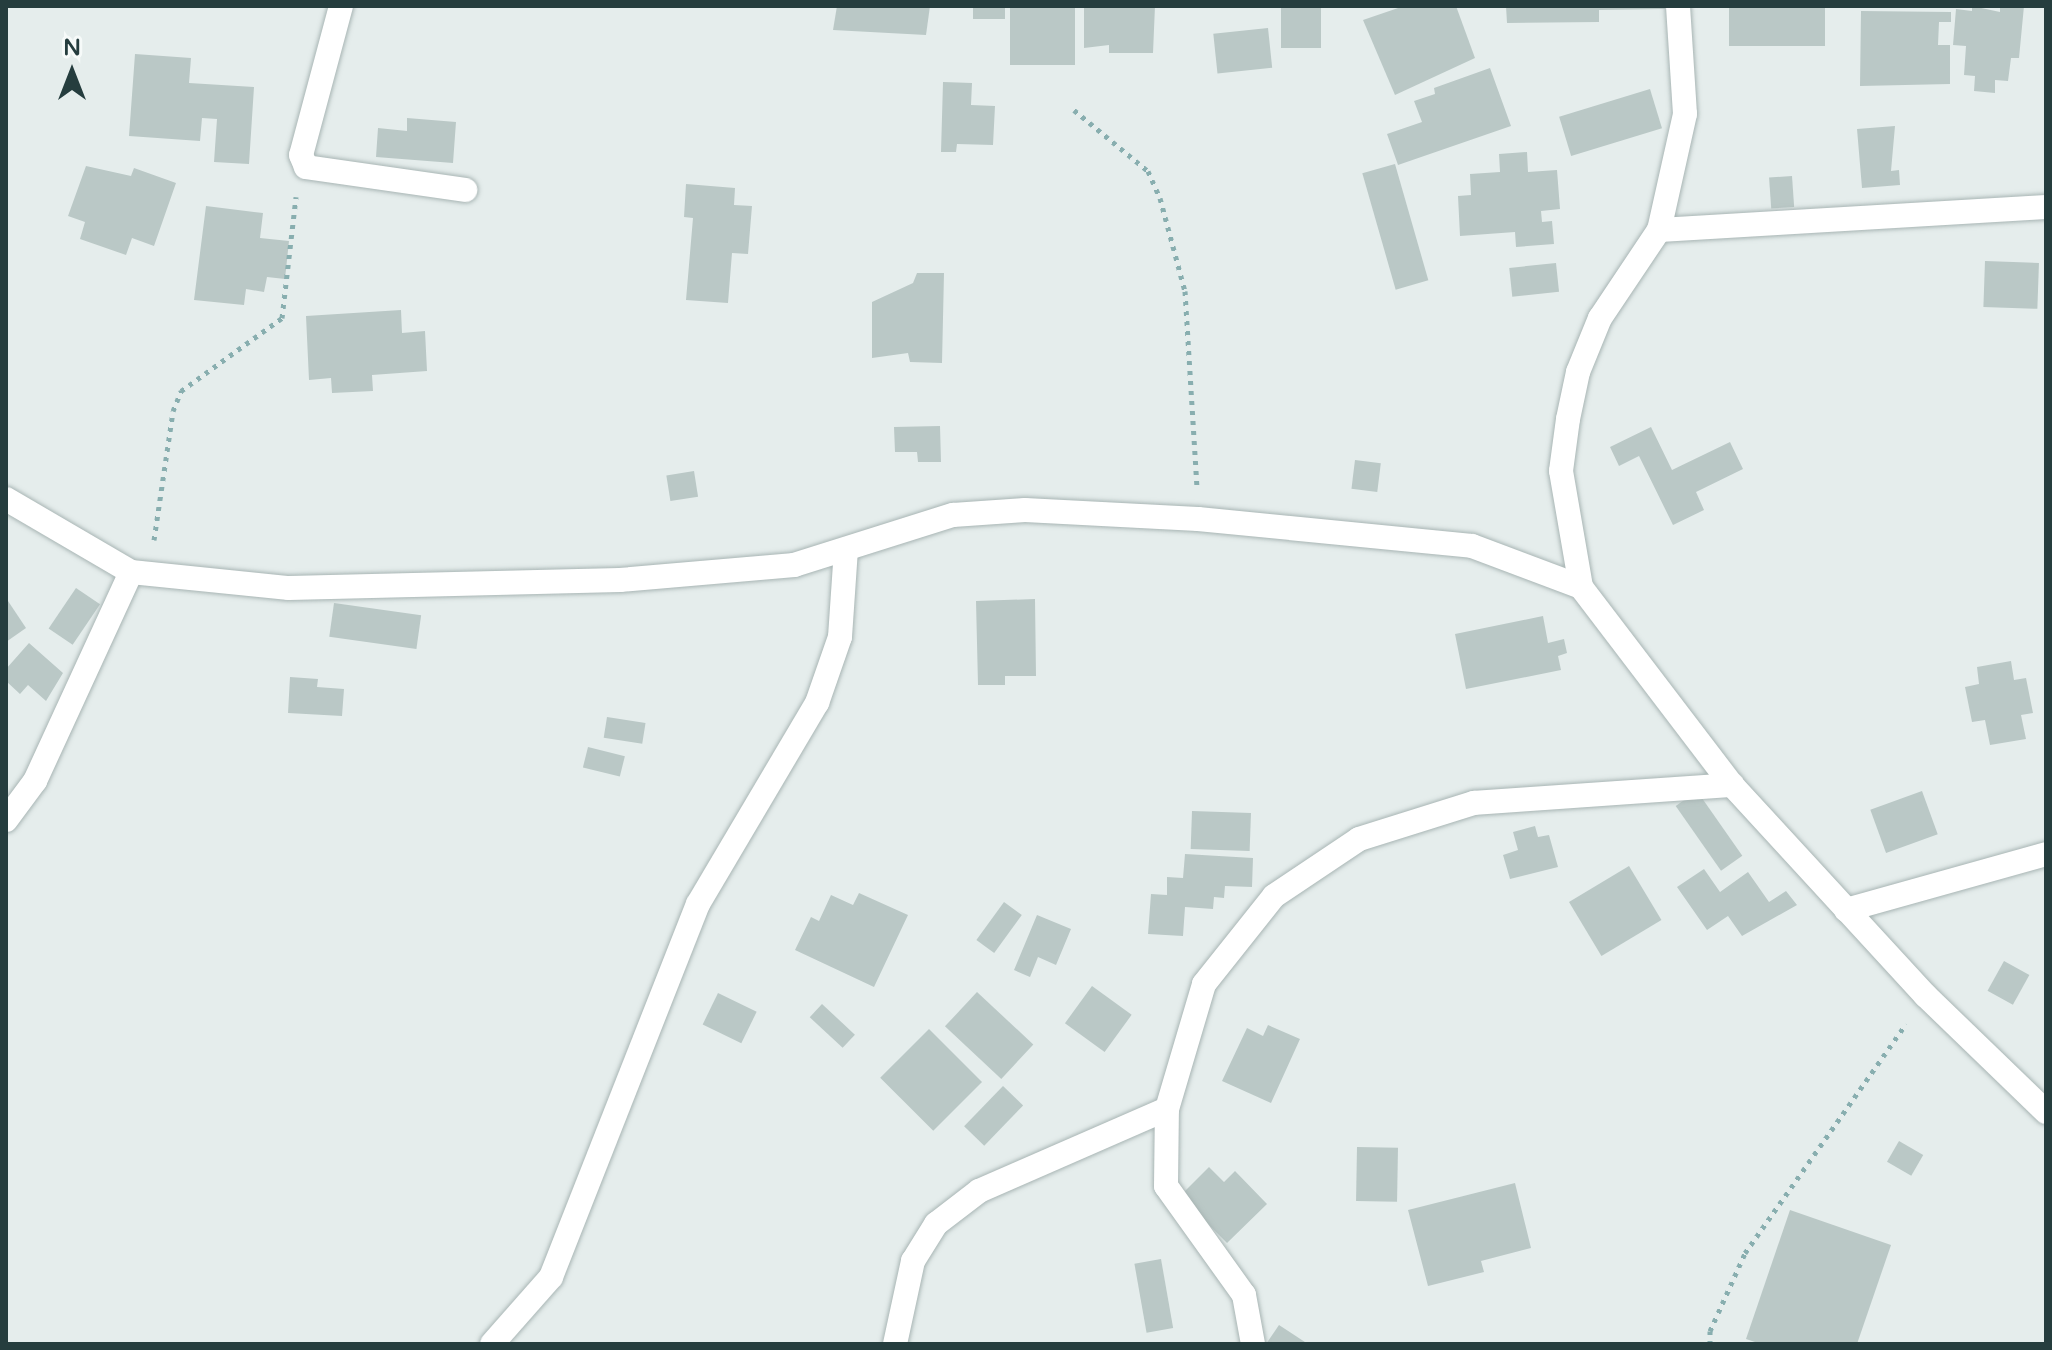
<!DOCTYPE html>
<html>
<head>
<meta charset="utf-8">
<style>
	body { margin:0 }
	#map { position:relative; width:2052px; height:1350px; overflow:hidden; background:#e5edec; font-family:"Varela Round",sans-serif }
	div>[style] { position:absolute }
	.building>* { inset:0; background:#bac8c6; transform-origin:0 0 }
	.path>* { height:5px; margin-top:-2.5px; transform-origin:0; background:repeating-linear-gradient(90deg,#88aeaf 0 4px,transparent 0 10px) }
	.roads { filter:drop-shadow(0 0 2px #a8b5b4) drop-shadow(0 0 2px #a8b5b4) }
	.street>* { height:24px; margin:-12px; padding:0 12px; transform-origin:12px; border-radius:12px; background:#fff }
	span { translate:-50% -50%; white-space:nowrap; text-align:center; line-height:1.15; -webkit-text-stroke:8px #f6faf9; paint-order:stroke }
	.frame { position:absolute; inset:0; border:8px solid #253d3e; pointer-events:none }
	.north { position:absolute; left:32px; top:32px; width:80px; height:80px; -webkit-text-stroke:6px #f6faf9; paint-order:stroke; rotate:0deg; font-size:22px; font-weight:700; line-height:32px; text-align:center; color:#253d3e }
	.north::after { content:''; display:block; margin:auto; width:28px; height:36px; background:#253d3e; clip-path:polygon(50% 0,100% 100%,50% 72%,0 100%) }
</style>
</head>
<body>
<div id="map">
	<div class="building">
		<div style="clip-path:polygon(837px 6px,930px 6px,926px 35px,833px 30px)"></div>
		<div style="left:973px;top:6px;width:32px;height:13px"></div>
		<div style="left:1010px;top:6px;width:65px;height:59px"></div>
		<div style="clip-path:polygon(1084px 6px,1155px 6px,1153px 53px,1109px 53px,1109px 45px,1084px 48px)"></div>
		<div style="left:1281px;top:6px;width:40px;height:42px"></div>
		<div style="clip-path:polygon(1404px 6px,1456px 6px,1475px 58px,1395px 95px,1363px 20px)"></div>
		<div style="clip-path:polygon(1506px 6px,1665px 6px,1665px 9px,1599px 10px,1599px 22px,1507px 23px)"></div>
		<div style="left:1729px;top:6px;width:96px;height:40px"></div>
		<div style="clip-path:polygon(1972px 6px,2000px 12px,2000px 6px,2024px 6px,2019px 58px,2011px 58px,2008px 81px,1995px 80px,1995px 93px,1974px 91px,1975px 76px,1964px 75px,1966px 46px,1953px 45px,1956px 9px,1972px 11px)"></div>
		<div style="clip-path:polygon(1861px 11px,1951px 12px,1951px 22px,1939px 22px,1938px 45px,1950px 45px,1950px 84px,1860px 86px)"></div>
		<div style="left:1268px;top:28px;width:40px;height:55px;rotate:84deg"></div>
		<div style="clip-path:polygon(135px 54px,191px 58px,189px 83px,254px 87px,249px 164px,214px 162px,217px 119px,202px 118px,200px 141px,129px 136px)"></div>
		<div style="clip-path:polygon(1490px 68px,1511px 126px,1398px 165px,1387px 134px,1422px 122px,1414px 101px,1435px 94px,1434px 88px)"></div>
		<div style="clip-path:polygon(943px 82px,972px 83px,971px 105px,995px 106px,993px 145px,957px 144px,956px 152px,941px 152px)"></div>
		<div style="left:1650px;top:89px;width:41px;height:95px;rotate:73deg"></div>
		<div style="clip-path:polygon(407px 118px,456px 122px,453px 163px,376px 157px,378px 128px,407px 131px)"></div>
		<div style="clip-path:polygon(1895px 126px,1891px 171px,1899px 170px,1900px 185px,1862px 188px,1857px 129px)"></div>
		<div style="clip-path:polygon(1527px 152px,1528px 172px,1557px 170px,1560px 209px,1541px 211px,1542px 222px,1552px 221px,1554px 244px,1516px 247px,1515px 232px,1460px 236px,1458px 196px,1471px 195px,1470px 174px,1500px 172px,1499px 154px)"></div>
		<div style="left:1395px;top:164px;width:121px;height:34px;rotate:74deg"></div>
		<div style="clip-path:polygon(86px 166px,131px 176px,134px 168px,176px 183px,154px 246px,132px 238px,126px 255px,80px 239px,85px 222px,68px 216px)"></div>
		<div style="left:1792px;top:176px;width:31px;height:23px;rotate:86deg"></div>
		<div style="clip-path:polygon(686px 184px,735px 188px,734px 205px,752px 206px,748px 254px,732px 253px,728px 303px,686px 300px,693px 218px,684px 217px)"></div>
		<div style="clip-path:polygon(206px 206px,263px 213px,260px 238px,289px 241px,285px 279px,267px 277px,264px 292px,246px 289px,244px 305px,194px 300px)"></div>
		<div style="left:1985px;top:261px;width:54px;height:46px;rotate:2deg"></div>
		<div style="left:1556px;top:263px;width:29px;height:47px;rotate:84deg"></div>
		<div style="clip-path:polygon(917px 273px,944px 273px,942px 363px,910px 362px,908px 353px,872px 358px,872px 302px,913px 283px)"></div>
		<div style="clip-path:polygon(401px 310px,402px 333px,425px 331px,427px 371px,372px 375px,373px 391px,332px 393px,331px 378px,309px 380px,306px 316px)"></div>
		<div style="clip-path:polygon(940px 426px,941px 462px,918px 462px,917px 452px,895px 452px,894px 427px)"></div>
		<div style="clip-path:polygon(1651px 427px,1672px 470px,1730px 442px,1743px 469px,1696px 492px,1704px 510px,1673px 525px,1639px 456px,1619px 466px,1610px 447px)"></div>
		<div style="left:1355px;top:460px;width:26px;height:29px;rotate:7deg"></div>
		<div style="left:694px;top:471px;width:26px;height:28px;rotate:81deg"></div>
		<div style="left:76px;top:588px;width:29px;height:49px;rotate:34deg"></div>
		<div style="clip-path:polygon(6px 598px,26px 628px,6px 642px)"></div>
		<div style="clip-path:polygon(1035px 599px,1036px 676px,1005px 676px,1005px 685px,978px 685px,976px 601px)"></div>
		<div style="left:334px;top:603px;width:88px;height:34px;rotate:8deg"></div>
		<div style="clip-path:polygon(1543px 616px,1548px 643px,1564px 639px,1567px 653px,1558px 656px,1561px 670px,1466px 689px,1455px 634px)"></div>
		<div style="clip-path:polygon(29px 643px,63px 673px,46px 701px,28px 685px,20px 694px,6px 681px,6px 669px)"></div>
		<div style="clip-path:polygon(2011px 661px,2014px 680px,2026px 678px,2033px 713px,2021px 715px,2026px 739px,1990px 745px,1985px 720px,1972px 722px,1965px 687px,1979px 684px,1977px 667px)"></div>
		<div style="clip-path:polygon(290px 677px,318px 679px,317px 687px,344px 689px,342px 716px,288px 713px)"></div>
		<div style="left:607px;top:717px;width:39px;height:21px;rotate:9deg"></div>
		<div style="left:588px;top:747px;width:38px;height:21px;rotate:14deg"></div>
		<div style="left:1697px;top:791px;width:79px;height:26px;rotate:55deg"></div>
		<div style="left:1922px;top:791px;width:46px;height:55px;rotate:70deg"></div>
		<div style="left:1192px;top:811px;width:59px;height:38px;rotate:2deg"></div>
		<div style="clip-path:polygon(1535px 826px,1538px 837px,1549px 835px,1558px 867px,1510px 879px,1503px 855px,1518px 850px,1513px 832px)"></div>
		<div style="clip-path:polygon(1185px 854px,1253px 858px,1252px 887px,1225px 886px,1224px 898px,1214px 897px,1213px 909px,1185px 907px,1183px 936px,1148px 934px,1151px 894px,1167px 895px,1167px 877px,1183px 878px)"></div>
		<div style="left:1629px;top:866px;width:63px;height:70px;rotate:59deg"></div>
		<div style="clip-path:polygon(1704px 869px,1720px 892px,1748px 872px,1769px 902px,1786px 891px,1797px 905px,1742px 936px,1728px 916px,1707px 930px,1677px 887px)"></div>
		<div style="clip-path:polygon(859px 893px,908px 915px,874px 987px,795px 950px,811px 917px,819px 921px,831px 895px,853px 905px)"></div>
		<div style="left:1004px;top:902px;width:22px;height:47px;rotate:36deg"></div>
		<div style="clip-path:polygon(1037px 915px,1071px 929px,1056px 965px,1038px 957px,1030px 977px,1014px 970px)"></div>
		<div style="left:2004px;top:961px;width:29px;height:34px;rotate:29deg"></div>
		<div style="left:1092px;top:986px;width:49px;height:46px;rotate:36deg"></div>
		<div style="left:977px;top:992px;width:77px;height:47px;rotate:43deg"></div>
		<div style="left:718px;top:993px;width:43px;height:35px;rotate:26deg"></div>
		<div style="left:822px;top:1004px;width:45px;height:18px;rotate:43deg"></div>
		<div style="clip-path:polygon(1268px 1025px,1300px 1039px,1271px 1103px,1222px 1081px,1247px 1028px,1263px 1036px)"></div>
		<div style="left:929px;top:1029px;width:75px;height:69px;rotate:45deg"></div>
		<div style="left:1003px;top:1086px;width:28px;height:56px;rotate:44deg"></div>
		<div style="left:1899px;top:1141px;width:28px;height:24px;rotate:30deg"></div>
		<div style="left:1357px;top:1147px;width:41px;height:54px;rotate:1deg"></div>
		<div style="clip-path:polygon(1209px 1167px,1224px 1182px,1235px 1171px,1267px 1204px,1227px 1243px,1180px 1196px)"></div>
		<div style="clip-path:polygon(1515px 1183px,1531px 1248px,1481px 1261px,1484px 1272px,1428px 1286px,1408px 1210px)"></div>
		<div style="clip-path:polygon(1790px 1210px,1891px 1245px,1857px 1344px,1761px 1344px,1746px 1339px)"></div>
		<div style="left:1161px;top:1259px;width:70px;height:27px;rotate:80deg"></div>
		<div style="clip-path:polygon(1279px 1325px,1308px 1344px,1266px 1344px)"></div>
	</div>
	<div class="path">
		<div style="left:1074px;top:110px;width:96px;rotate:39.5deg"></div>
		<div style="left:1148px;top:171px;width:30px;rotate:66deg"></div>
		<div style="left:1160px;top:198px;width:96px;rotate:75deg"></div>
		<div style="left:1185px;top:291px;width:195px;rotate:86.5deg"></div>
		<div style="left:154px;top:540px;width:130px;rotate:-81.6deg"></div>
		<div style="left:173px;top:411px;width:22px;rotate:-68deg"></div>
		<div style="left:181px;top:391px;width:125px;rotate:-35.9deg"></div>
		<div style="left:282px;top:318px;width:122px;rotate:-83.4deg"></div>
		<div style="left:1710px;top:1344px;width:13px;rotate:-90deg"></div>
		<div style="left:1710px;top:1331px;width:85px;rotate:-65.8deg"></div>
		<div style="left:1745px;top:1253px;width:280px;rotate:-54.9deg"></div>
	</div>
	<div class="roads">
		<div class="street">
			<div style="left:341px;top:6px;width:154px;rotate:105deg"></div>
			<div style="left:301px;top:155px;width:13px;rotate:67deg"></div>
			<div style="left:306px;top:167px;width:161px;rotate:8.2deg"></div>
			<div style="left:1678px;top:6px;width:108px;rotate:86.3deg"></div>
			<div style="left:1685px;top:114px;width:119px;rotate:102.6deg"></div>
			<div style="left:1659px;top:230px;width:106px;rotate:123.8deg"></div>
			<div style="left:1600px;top:318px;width:58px;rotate:112.2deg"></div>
			<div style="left:1578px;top:372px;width:48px;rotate:102deg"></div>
			<div style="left:1568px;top:419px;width:52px;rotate:97.7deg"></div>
			<div style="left:1561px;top:471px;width:118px;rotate:80.2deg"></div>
			<div style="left:1581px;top:587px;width:249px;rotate:52.7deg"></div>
			<div style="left:1732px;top:785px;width:287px;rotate:47.4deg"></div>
			<div style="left:1926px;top:996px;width:167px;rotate:44deg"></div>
			<div style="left:1659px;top:230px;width:388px;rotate:-3.4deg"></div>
			<div style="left:6px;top:499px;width:145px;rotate:30.3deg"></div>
			<div style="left:131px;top:572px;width:159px;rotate:5.8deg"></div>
			<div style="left:289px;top:588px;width:331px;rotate:-1.4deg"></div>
			<div style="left:620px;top:580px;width:175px;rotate:-4.9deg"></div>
			<div style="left:794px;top:565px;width:167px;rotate:-17.5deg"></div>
			<div style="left:953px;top:515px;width:72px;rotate:-4deg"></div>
			<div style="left:1025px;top:510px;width:173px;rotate:3deg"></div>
			<div style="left:1198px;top:519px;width:275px;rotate:5.6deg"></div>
			<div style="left:1472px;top:546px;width:116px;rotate:20.6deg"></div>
			<div style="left:6px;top:820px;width:49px;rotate:-53.4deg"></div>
			<div style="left:35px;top:781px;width:230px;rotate:-65.3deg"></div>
			<div style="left:1846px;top:910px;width:208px;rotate:-15.6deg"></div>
			<div style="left:492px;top:1344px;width:89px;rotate:-48.6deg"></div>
			<div style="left:551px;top:1277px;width:401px;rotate:-68.5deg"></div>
			<div style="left:698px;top:904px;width:234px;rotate:-59.4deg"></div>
			<div style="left:817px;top:703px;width:70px;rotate:-70.8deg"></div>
			<div style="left:840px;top:637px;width:88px;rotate:-86.1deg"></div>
			<div style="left:895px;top:1344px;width:85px;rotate:-77.8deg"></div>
			<div style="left:913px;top:1261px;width:44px;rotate:-58.1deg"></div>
			<div style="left:936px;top:1224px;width:54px;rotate:-37.5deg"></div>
			<div style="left:979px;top:1191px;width:205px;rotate:-23.6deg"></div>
			<div style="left:1253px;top:1344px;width:50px;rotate:-100.4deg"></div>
			<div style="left:1244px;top:1295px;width:134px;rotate:-125.6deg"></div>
			<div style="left:1166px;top:1186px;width:77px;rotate:-89.3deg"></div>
			<div style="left:1167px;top:1109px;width:130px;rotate:-73.5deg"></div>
			<div style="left:1204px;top:984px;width:112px;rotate:-51.5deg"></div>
			<div style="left:1274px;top:896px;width:102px;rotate:-33.8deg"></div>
			<div style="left:1359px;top:839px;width:121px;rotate:-17.4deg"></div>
			<div style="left:1474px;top:803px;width:259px;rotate:-4deg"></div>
		</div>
	</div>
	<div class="frame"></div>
	<div class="north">N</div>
</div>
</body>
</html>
